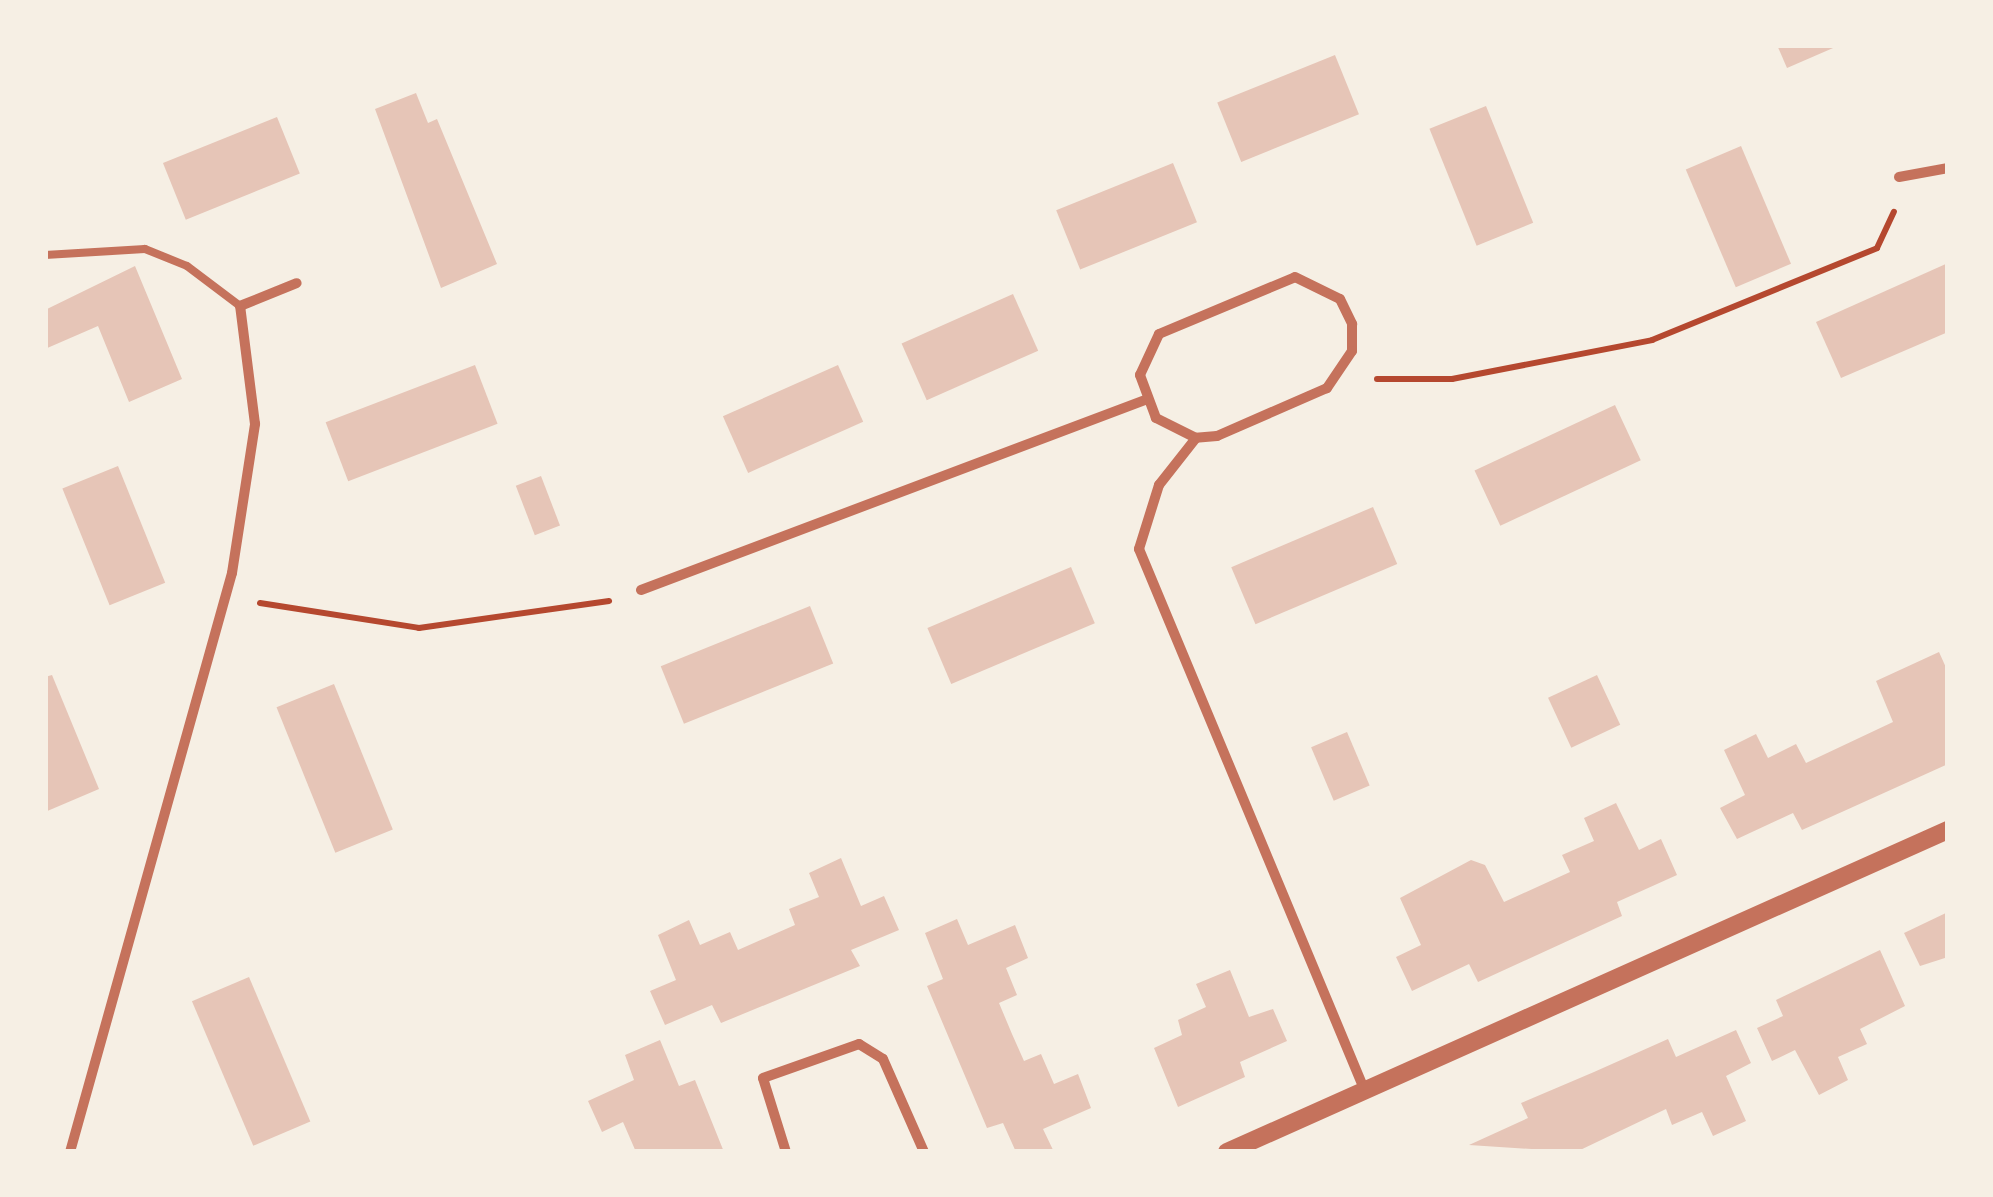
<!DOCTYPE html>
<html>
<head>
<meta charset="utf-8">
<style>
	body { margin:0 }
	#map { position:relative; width:1993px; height:1197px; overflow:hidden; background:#f6efe4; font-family:Karla,sans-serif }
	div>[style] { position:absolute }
	.building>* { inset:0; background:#e6c5b7; transform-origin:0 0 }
	.path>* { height:6px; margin:-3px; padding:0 3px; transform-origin:3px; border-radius:3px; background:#b5482f }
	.service>* { height:8px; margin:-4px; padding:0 4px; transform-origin:4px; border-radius:4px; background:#c5725c }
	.minor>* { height:10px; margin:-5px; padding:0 5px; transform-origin:5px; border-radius:5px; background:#c5725c }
	.tertiary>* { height:18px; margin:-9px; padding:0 9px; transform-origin:9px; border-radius:9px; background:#c5725c }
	span { translate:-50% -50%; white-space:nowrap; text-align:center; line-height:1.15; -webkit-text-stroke:10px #f6efe4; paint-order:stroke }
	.frame { position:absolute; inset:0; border:48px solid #f6efe4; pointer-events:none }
</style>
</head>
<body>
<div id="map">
	<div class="building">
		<div style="clip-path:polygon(1777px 45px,1840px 45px,1787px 68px)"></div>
		<div style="left:1335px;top:55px;width:64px;height:127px;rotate:68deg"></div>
		<div style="clip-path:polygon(416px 93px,428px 123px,437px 119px,497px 264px,441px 288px,375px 109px)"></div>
		<div style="left:1486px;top:106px;width:126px;height:61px;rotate:68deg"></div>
		<div style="left:277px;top:117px;width:61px;height:123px;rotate:68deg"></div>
		<div style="left:1741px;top:146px;width:128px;height:60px;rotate:67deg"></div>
		<div style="left:1173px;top:163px;width:64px;height:126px;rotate:68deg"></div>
		<div style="clip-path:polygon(1948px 263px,1948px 332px,1841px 378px,1816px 322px)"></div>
		<div style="clip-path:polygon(135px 266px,182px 379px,129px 402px,98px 326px,45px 349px,45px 310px)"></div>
		<div style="left:1013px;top:294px;width:62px;height:122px;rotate:66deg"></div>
		<div style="left:475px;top:365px;width:63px;height:160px;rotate:69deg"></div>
		<div style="left:838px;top:365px;width:62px;height:126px;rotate:66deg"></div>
		<div style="left:1615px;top:405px;width:61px;height:155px;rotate:65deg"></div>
		<div style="left:118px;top:466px;width:126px;height:60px;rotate:68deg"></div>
		<div style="left:541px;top:476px;width:53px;height:27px;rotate:69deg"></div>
		<div style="left:1373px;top:507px;width:62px;height:154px;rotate:67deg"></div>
		<div style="left:1071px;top:567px;width:61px;height:156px;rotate:67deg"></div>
		<div style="left:810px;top:606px;width:62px;height:161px;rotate:68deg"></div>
		<div style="clip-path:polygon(1939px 652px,1948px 672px,1948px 764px,1802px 830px,1793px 813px,1737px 839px,1720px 808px,1745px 795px,1724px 750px,1756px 734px,1768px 758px,1796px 744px,1806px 763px,1893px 722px,1876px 681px)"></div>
		<div style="clip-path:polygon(52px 675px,99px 789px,45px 812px,45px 677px)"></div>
		<div style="left:1597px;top:675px;width:55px;height:54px;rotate:65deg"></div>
		<div style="left:334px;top:684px;width:157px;height:62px;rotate:68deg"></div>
		<div style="left:1347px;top:732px;width:58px;height:39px;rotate:67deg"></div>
		<div style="clip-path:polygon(1616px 803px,1639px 850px,1661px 839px,1677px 875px,1617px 902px,1622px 916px,1478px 982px,1469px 964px,1412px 991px,1396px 957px,1421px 945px,1400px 898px,1471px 860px,1485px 865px,1504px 902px,1570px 872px,1562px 855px,1594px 841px,1584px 818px)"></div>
		<div style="clip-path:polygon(841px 858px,861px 906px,884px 896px,899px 930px,851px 950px,860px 966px,721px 1023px,712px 1005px,665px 1025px,650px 991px,676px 980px,658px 935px,689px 920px,700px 945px,730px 932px,738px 950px,795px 925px,789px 909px,819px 897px,809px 873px)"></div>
		<div style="clip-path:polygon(1948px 912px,1948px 957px,1920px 966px,1904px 933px)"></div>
		<div style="clip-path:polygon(957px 919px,968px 945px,1015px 925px,1028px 958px,1006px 968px,1017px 995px,999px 1003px,1012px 1034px,1024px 1061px,1041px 1054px,1054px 1084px,1078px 1074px,1091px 1108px,1043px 1129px,1054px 1152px,1016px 1152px,1003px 1123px,987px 1128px,927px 986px,943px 979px,925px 933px)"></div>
		<div style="clip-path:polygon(1880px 950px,1905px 1006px,1860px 1029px,1867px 1044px,1838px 1057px,1848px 1080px,1819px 1095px,1795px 1050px,1772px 1061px,1757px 1028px,1783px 1016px,1776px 1000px)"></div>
		<div style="clip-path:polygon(1230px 970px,1249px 1017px,1273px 1009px,1287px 1041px,1240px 1062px,1245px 1077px,1178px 1107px,1154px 1048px,1182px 1035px,1178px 1020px,1206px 1007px,1196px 984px)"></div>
		<div style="left:249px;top:977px;width:157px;height:62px;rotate:67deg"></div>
		<div style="clip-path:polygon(1736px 1030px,1751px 1063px,1726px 1076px,1746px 1121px,1713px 1136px,1702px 1112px,1672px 1125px,1666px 1109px,1576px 1152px,1469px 1145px,1528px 1118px,1521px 1103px,1594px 1072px,1668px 1039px,1676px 1057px)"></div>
		<div style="clip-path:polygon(660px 1040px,679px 1086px,695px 1080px,724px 1152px,636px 1152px,623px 1122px,602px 1132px,588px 1101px,634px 1080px,625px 1055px)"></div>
	</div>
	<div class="path">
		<div style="left:1377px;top:379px;width:75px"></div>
		<div style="left:1452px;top:379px;width:204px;rotate:-11deg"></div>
		<div style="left:1652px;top:340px;width:243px;rotate:-22.2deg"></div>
		<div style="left:1877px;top:248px;width:40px;rotate:-65deg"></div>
		<div style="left:260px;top:603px;width:161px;rotate:8.9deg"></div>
		<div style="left:419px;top:628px;width:192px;rotate:-8.1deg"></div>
	</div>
	<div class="service">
		<div style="left:45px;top:255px;width:100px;rotate:-3.4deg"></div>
		<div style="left:145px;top:249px;width:45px;rotate:22deg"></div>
		<div style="left:187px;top:266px;width:66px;rotate:37deg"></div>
	</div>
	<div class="minor">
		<div style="left:1899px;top:177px;width:50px;rotate:-10.4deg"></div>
		<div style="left:1295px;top:277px;width:50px;rotate:26.1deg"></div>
		<div style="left:1340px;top:299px;width:28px;rotate:64deg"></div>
		<div style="left:1352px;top:324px;width:27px;rotate:90deg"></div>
		<div style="left:1352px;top:351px;width:45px;rotate:124deg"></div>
		<div style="left:1327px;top:388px;width:120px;rotate:156.4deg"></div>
		<div style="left:1217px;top:436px;width:21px;rotate:175deg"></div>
		<div style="left:1196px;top:438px;width:45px;rotate:-153.4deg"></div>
		<div style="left:1156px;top:418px;width:46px;rotate:-110.4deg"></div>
		<div style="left:1140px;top:375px;width:45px;rotate:-65.1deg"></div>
		<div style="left:1159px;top:334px;width:147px;rotate:-22.7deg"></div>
		<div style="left:1196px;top:438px;width:60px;rotate:128.2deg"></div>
		<div style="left:1159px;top:485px;width:67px;rotate:107.4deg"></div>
		<div style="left:1139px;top:549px;width:587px;rotate:67.37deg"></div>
		<div style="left:641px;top:590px;width:539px;rotate:-20.66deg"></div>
		<div style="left:70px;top:1152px;width:601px;rotate:-74.37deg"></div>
		<div style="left:232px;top:573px;width:151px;rotate:-81.2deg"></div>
		<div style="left:255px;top:424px;width:119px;rotate:-97.2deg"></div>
		<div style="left:240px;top:306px;width:61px;rotate:-22deg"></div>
		<div style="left:786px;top:1152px;width:77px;rotate:-107.3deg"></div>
		<div style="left:763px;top:1078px;width:102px;rotate:-19.5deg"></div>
		<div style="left:859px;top:1044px;width:28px;rotate:32deg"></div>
		<div style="left:883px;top:1059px;width:102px;rotate:66.2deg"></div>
	</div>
	<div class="tertiary">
		<div style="left:1227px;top:1152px;width:790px;rotate:-24.07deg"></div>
	</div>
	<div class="frame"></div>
</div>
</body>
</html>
